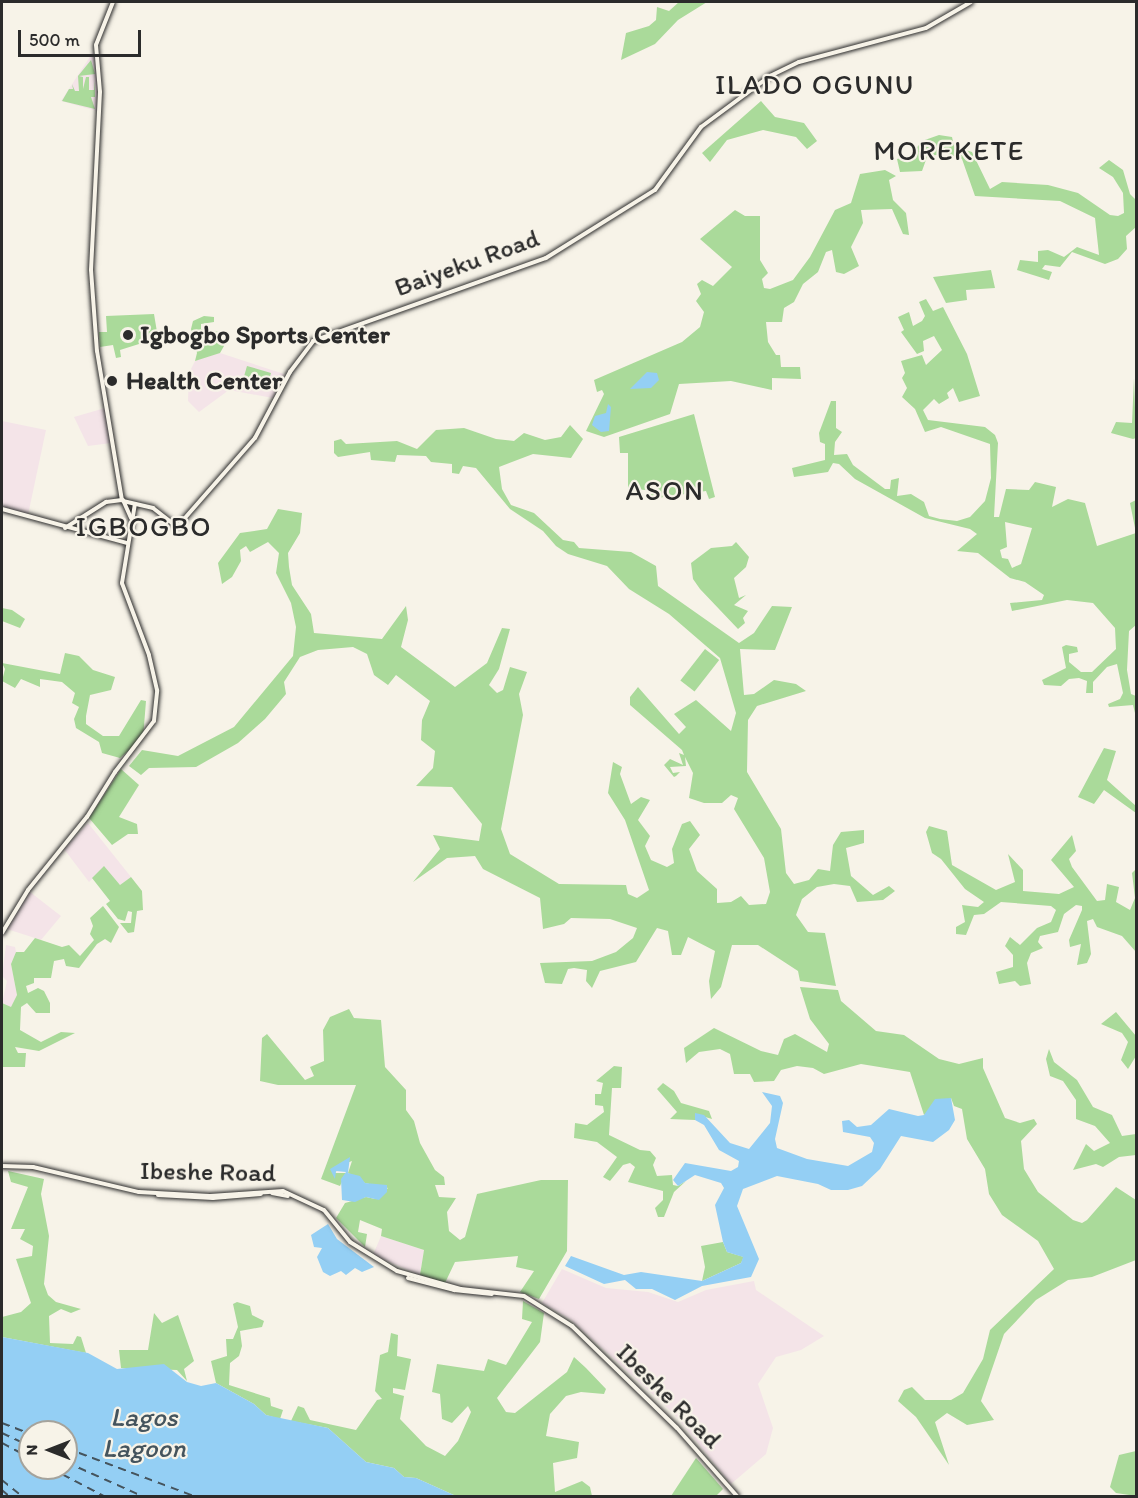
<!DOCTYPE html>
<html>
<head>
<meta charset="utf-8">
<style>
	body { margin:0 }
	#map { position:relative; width:1138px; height:1498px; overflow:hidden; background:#f7f3e8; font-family:Itim,sans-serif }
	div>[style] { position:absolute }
	.built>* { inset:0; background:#f4e4e8 }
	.green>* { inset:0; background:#aada9a; transform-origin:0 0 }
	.water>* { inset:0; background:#94cff4 }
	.ferry>* { height:1.5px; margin-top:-0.75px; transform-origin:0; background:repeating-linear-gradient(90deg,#45545d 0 8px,transparent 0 14px) }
	.roads { filter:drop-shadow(0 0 2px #2b2b2b) drop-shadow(0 0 2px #2b2b2b) }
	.secondary>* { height:4px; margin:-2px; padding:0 2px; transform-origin:2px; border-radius:2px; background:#f7f3e8 }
	.dots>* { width:16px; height:16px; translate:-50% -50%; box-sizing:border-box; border:3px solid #f7f3e8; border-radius:50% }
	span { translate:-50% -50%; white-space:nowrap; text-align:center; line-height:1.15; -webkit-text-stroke:4.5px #f7f3e8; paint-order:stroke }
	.street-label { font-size:26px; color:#2b2b2b }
	.poi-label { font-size:26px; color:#2b2b2b; font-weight:700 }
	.left { translate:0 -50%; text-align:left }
	.water-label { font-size:27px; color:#45545d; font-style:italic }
	.quarter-label { font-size:28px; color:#2b2b2b; letter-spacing:1.5px }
	.frame { position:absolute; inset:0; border:3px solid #2b2b2b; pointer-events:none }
	.north { position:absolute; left:18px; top:1420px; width:60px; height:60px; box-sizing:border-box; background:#f7f3e8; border:2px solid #a5a39c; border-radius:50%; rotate:270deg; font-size:16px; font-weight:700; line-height:24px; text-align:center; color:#2b2b2b }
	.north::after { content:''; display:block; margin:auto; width:21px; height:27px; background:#2b2b2b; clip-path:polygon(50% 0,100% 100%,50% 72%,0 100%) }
	.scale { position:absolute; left:18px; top:30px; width:123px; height:27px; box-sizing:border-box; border:3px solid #2b2b2b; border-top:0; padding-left:8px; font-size:18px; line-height:21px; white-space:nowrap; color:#2b2b2b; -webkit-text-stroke:4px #f7f3e8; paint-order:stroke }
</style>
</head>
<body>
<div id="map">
	<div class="built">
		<div style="clip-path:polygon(93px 52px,98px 86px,97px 111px,61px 101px)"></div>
		<div style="clip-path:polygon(217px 352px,284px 374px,273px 398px,229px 390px,199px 412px,188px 401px,189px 373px,195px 361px)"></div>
		<div style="clip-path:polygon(105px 408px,111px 443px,88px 446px,74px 417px)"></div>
		<div style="clip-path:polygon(2px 421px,46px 430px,28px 515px,2px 507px)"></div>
		<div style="clip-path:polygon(88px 823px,131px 877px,120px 885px,104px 867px,89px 882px,64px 849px)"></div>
		<div style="clip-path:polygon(30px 892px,61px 916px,41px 940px,7px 929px)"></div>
		<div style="clip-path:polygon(6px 945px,15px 947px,16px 952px,11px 964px,17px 995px,11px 1008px,2px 1003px,7px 981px,2px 976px)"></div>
		<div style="clip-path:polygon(381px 1236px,424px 1250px,420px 1275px,373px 1255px)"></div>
		<div style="clip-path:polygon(562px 1269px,606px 1288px,648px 1292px,678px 1302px,706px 1290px,754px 1281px,756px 1290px,824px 1336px,801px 1350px,776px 1357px,758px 1384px,773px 1428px,766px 1454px,731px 1484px,674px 1414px,570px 1319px,542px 1303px)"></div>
	</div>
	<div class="green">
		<div style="clip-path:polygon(679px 2px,707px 2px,678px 20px,655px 44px,621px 60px,626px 33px,649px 26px,656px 20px,657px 7px,669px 11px)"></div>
		<div style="clip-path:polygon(91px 60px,95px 74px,79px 76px,83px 77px,83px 89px,86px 77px,89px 77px,89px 90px,94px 90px,95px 81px,95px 97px,91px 97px,95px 109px,62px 101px,69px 89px,73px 89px,72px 84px,75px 91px,79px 91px,78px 76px)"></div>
		<div style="clip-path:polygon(761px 101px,775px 117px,804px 123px,817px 141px,807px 149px,796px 137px,763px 130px,727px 140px,710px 162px,702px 153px)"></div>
		<div style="clip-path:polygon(939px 135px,952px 137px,954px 146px,972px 152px,990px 189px,1002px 182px,1048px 185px,1078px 193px,1110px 215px,1118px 216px,1124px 213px,1123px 193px,1113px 177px,1099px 168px,1109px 160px,1123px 170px,1130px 194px,1136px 200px,1136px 227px,1126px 236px,1127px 249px,1118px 259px,1105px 264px,1072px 252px,1060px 267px,1045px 265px,1042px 269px,1052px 272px,1049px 280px,1017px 270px,1020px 260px,1038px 262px,1038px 251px,1048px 250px,1064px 257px,1077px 247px,1099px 255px,1095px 218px,1060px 201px,975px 196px,962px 159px,945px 153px,927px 157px,922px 171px,900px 172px,897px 159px,911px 155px,922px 141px)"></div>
		<div style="clip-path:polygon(885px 170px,896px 176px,889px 180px,893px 200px,906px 213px,909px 235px,903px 234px,892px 209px,861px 210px,863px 223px,851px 247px,859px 266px,844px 274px,836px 272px,832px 250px,826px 252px,818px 272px,803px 284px,794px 302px,784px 308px,782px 322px,766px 322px,768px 342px,776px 355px,780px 355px,781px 367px,800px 367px,801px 379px,772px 378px,772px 390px,731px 381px,679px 384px,670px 414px,604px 437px,586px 431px,604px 394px,602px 390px,597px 392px,594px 380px,682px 342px,700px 327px,704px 312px,696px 301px,701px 294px,697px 284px,702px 280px,713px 286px,732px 267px,700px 239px,735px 210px,745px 216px,760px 216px,760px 260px,768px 273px,762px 279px,764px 288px,770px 289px,793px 280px,810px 257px,835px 210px,851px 203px,860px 174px)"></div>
		<div style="clip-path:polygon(991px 270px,995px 288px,966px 290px,967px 300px,946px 303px,933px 277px)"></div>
		<div style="clip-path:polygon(evenodd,926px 299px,933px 311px,943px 307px,967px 354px,980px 396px,959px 402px,953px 388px,947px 393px,949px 398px,939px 404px,934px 399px,923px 410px,928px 420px,985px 427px,995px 435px,998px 443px,994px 517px,999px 517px,1006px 489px,1029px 490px,1035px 482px,1056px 487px,1052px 507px,1068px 499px,1085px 503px,1097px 546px,1136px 533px,1130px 503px,1136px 500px,1136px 625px,1129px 631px,1127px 670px,1131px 694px,1136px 696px,1136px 717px,1133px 705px,1109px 707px,1108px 704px,1120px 699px,1123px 693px,1117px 664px,1107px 667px,1093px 682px,1093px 693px,1086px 693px,1087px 681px,1079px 678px,1069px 679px,1061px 686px,1044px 685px,1042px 680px,1066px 668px,1062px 647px,1066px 645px,1077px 647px,1078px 652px,1069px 654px,1069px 662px,1081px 672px,1092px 672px,1116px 649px,1115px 628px,1093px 603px,1067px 600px,1012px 611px,1010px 603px,1042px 600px,1044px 595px,1025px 582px,1010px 578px,978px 553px,957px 551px,977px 534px,970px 529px,925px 518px,855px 479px,839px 464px,833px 463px,828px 472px,794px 477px,792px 468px,825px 460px,825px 444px,820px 442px,819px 433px,831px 401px,836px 401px,836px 428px,842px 432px,835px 442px,834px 455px,847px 454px,853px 465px,885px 489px,890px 489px,891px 480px,899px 478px,897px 496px,911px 494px,924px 502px,929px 516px,940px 519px,957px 521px,970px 517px,985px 501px,991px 478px,990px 444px,941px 427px,925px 432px,915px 409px,902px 397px,907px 388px,902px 378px,905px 373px,901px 361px,922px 355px,926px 365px,942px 350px,934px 336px,923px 341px,924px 351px,917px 354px,901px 332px,904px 330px,898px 317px,909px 312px,913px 326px,922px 321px,925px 316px,919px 302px,926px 299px,1005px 522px,1032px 528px,1021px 564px,1012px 568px,1008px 559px,1002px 558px,1000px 550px,1007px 547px,1005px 522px)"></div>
		<div style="clip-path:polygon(154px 314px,158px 338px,120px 350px,121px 357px,116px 358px,113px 345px,100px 347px,99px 332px,107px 332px,106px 316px)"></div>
		<div style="clip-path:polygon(204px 316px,214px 317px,214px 322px,201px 324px,201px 329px,219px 332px,224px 346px,220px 353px,195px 361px,197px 353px,191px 329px,193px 321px)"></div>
		<div style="left:247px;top:366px;width:25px;height:18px;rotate:16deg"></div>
		<div style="clip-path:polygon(1134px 378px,1136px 438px,1133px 439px,1111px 433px,1116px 422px,1132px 423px)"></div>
		<div style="clip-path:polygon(694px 414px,715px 497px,709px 499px,706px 491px,650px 499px,647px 490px,628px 489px,628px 453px,620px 453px,619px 437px)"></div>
		<div style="clip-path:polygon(570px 425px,583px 439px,571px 458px,533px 454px,499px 467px,502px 489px,511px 505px,534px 513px,563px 540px,574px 542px,579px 548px,631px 552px,656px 566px,658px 586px,739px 643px,754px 633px,772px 606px,792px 607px,775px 650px,740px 649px,744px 695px,754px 694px,774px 680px,796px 684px,806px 691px,757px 706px,748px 720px,747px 772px,781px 829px,786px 873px,794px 884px,809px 880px,818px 869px,830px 871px,833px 845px,841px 832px,864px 830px,864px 843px,846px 848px,851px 876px,873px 895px,889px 886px,895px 891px,883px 900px,857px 902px,850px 886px,834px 884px,817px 887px,802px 899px,796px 915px,808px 932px,825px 933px,836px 986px,800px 981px,798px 971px,758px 945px,732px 945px,721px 987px,711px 999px,709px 981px,715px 951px,688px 937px,681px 955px,672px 955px,668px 931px,657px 928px,636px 962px,600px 971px,592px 988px,586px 981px,587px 970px,574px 968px,568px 969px,562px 984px,545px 983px,540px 963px,592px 961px,616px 952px,633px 938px,637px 928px,610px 919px,571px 918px,564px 924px,543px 929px,540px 898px,483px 869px,475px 856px,447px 858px,413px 882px,440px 849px,433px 835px,479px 841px,482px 824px,452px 787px,416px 786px,433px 768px,435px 751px,421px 740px,422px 720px,430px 701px,396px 675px,388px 685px,374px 675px,367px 654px,353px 647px,318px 650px,300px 657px,284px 682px,286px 694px,265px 719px,238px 743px,196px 767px,149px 768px,141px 775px,129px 766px,142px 750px,178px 756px,234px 727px,293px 656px,296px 627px,291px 603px,276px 573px,279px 553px,268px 542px,250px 552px,246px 546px,240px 550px,241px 561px,232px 577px,222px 584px,218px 563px,240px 533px,267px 529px,278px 509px,302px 513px,300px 533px,288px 553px,289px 567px,292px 585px,311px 614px,314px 633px,382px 639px,406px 606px,408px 620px,401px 647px,455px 687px,487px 663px,502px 628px,510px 629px,499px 669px,489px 685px,497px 693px,503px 690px,510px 667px,527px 672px,519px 694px,523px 715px,501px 829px,510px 854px,559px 884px,626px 885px,628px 894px,637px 898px,649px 890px,625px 820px,608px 793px,613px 762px,622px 767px,620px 774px,631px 804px,641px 797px,650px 800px,638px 820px,650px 836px,645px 846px,651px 860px,667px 867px,674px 863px,672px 849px,682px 824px,690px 821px,700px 835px,689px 849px,697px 871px,717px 889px,717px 903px,731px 902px,741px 896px,749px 905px,766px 904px,770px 892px,764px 858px,734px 809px,738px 798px,731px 795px,722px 803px,704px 803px,689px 798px,693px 773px,685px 757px,686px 766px,670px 767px,673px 773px,680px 772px,676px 776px,674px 777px,664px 765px,670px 759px,683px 765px,679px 753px,684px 755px,682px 750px,630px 705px,630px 697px,638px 687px,679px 734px,686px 727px,674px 714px,696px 700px,731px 731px,736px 713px,720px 658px,669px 614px,629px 589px,607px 566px,568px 554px,556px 546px,543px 531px,510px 509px,476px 468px,463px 466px,459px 474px,452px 473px,452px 464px,431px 462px,426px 456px,397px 455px,395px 462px,371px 460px,370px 452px,338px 457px,334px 453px,334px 441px,341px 439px,346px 444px,397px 441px,417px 449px,436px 430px,464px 428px,496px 439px,514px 441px,524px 433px,545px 440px,561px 437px)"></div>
		<div style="clip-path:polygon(736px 542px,749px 557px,746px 567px,734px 578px,739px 598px,746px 595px,734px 605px,748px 611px,743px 618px,745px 623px,738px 629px,700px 589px,693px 579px,691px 563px,711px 548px,732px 546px)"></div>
		<div style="clip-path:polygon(2px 608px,12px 610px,25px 619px,20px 628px,2px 621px)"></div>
		<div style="left:705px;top:649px;width:18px;height:40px;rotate:38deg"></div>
		<div style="clip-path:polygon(65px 653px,79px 656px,93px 670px,115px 677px,111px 690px,90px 695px,86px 716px,86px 724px,103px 736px,119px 736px,141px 700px,146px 701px,143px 738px,120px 758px,102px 753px,99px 742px,76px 728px,74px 719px,79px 707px,72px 703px,75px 693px,62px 682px,40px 679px,40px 687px,21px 679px,15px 688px,2px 681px,5px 669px,2px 663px,60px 674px)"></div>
		<div style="clip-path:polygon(1104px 748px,1116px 751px,1107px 780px,1136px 806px,1136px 813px,1104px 790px,1094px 804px,1078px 797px)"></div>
		<div style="clip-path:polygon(121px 769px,139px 785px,119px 817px,137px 824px,138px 834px,128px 834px,112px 845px,89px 818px)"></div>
		<div style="clip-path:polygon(929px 826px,947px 831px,952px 865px,996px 890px,1015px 882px,1008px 854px,1023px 870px,1023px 891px,1059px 894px,1074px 887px,1051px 860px,1072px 835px,1076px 851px,1069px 859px,1072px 867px,1097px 901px,1105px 900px,1107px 884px,1119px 887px,1116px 902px,1130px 910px,1135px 898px,1132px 873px,1136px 869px,1136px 952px,1122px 936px,1097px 927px,1093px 919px,1087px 921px,1091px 954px,1087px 963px,1077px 965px,1081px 944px,1070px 947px,1069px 940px,1082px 910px,1082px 906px,1076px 905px,1064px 914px,1058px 932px,1040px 936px,1038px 942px,1043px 948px,1031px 953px,1027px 963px,1031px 984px,1020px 986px,1015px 981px,999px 984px,996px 972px,1013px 967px,1013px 955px,1005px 946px,1010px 937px,1020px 945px,1037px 928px,1051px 922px,1056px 910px,1051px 906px,1001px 902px,984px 914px,974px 915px,966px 935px,956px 934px,956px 927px,965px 922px,962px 905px,978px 907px,984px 902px,965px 889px,941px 859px,932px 853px,926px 832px)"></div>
		<div style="clip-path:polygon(104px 866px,120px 885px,131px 877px,142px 891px,143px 910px,137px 911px,134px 932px,128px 933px,120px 923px,131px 923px,132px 912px,128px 911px,125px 921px,118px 919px,106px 904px,110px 901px,92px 878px)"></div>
		<div style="clip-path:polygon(103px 906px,119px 927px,111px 943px,105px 939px,97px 944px,79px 968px,66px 966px,64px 959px,54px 961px,51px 978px,34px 978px,34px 983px,26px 986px,28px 993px,38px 988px,44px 991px,50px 1003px,50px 1013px,36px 1013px,27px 1003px,21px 1007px,20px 1030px,41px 1042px,61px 1032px,75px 1033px,39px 1051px,15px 1047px,18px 1053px,26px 1053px,25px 1067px,2px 1067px,2px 1003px,11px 1007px,17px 995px,11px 964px,16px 952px,24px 952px,35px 938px,62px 947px,69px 945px,80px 956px,94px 940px,90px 934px,93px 926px,90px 918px)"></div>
		<div style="clip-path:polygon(800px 987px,838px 990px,841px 1001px,876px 1031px,904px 1035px,939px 1059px,959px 1064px,983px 1058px,983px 1068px,1005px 1118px,1020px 1123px,1034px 1119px,1037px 1124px,1021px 1141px,1024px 1169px,1038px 1192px,1073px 1220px,1082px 1223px,1087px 1220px,1116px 1187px,1136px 1200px,1136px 1260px,1092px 1277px,1068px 1280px,1036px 1300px,1004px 1334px,981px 1401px,994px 1420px,967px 1425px,947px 1413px,935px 1422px,949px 1465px,916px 1417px,898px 1401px,904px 1390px,912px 1387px,925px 1400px,951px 1400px,963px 1393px,983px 1359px,990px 1330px,1054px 1269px,1038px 1241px,1002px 1215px,989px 1194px,985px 1169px,967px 1139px,962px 1109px,954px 1106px,951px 1098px,924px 1115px,910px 1072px,861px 1064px,824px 1074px,813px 1068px,797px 1066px,781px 1070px,774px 1081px,754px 1082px,750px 1074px,734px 1074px,730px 1054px,720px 1049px,699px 1052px,686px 1063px,684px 1048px,714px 1028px,761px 1051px,778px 1055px,784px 1039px,795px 1034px,827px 1052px,829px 1044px,810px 1019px)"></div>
		<div style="clip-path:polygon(349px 1009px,354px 1018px,381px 1020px,385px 1067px,406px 1090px,406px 1110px,414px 1121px,420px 1143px,435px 1170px,444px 1177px,445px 1185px,435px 1185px,439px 1197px,456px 1198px,447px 1212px,449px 1231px,460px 1240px,465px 1237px,477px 1194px,541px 1180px,568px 1180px,567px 1251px,539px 1299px,520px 1292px,534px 1271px,516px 1267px,518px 1256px,455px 1262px,445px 1283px,420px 1275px,424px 1250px,381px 1236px,382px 1229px,360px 1220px,358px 1232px,367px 1234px,365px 1247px,336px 1218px,345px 1203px,366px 1197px,375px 1199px,388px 1188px,365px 1183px,348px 1173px,352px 1161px,341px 1165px,335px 1173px,346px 1173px,340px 1186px,321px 1179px,356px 1085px,278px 1085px,260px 1081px,262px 1038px,267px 1034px,305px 1080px,314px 1076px,310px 1067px,324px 1061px,323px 1030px,330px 1017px)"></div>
		<div style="clip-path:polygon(1116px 1012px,1136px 1036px,1136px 1056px,1128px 1069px,1121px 1060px,1128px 1042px,1122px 1033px,1101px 1024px)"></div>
		<div style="clip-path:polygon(1049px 1049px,1054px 1062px,1077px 1080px,1093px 1107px,1112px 1115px,1122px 1136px,1136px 1134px,1136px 1155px,1119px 1157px,1103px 1167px,1096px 1164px,1073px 1170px,1086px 1144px,1094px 1151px,1110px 1143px,1095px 1126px,1076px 1119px,1076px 1100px,1063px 1081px,1050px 1076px,1046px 1059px)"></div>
		<div style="clip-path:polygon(614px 1066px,622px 1067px,621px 1088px,612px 1088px,609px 1135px,640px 1150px,650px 1151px,656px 1158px,653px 1165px,657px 1176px,672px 1175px,673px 1185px,678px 1186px,686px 1181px,674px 1192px,664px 1217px,658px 1217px,655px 1208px,663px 1200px,663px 1191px,628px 1182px,635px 1167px,630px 1163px,623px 1165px,610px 1181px,603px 1177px,617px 1157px,597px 1142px,574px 1138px,575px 1123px,587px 1125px,604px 1112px,603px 1106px,595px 1105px,595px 1094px,601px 1094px,603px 1083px,596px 1081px)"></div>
		<div style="clip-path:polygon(663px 1083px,674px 1091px,681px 1103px,709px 1111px,712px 1119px,695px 1114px,695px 1120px,670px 1119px,677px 1112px,657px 1089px)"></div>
		<div style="clip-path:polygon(8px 1171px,44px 1179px,41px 1194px,49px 1236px,44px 1284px,48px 1295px,56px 1302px,81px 1309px,71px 1313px,61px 1309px,49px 1316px,50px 1343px,73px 1344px,77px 1336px,81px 1337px,86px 1353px,2px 1337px,2px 1317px,21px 1312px,31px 1303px,16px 1259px,32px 1256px,33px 1246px,20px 1239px,25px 1229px,11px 1229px,28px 1187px,11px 1182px)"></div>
		<div style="clip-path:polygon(723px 1242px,727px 1252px,744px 1257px,741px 1263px,702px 1281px,705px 1267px,701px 1246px)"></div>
		<div style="clip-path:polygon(523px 1301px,544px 1313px,540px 1342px,497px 1398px,506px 1412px,515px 1413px,567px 1372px,574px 1357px,586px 1368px,606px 1389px,604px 1394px,581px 1392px,566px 1396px,550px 1414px,546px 1436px,579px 1442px,577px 1458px,553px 1463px,555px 1492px,582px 1481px,590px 1487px,592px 1496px,456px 1496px,416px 1478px,404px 1477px,394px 1468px,366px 1462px,328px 1428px,291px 1421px,298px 1406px,304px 1408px,310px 1420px,356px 1430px,377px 1400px,382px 1399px,375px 1391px,380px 1355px,388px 1352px,391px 1333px,398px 1335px,397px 1356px,411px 1359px,405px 1390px,393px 1388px,393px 1393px,404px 1396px,400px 1419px,426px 1446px,445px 1456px,458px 1441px,471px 1412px,468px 1406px,452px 1423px,442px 1419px,440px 1394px,432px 1392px,437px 1364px,484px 1371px,488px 1359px,506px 1365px,532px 1322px,522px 1319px)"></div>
		<div style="clip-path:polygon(237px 1302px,250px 1306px,252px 1315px,264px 1321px,262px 1327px,240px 1331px,242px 1346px,239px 1356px,230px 1363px,229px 1385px,270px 1398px,271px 1406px,283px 1410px,280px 1419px,266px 1415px,254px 1404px,216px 1383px,211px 1361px,227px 1356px,226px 1339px,233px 1339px,238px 1327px,233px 1304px)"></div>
		<div style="clip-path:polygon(154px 1313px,162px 1323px,178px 1315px,194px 1361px,184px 1369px,187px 1381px,177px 1370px,121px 1368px,119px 1350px,148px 1350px)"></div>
		<div style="clip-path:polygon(1136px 1451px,1136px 1496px,1116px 1493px,1110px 1487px,1119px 1455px)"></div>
		<div style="clip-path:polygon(696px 1458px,723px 1489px,716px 1496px,671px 1496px)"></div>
	</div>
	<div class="water">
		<div style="clip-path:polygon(647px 372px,657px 373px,659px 380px,651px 388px,630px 389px)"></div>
		<div style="clip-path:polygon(608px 404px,611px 407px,609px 431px,601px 432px,592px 425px,595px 416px,606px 413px)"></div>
		<div style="clip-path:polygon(762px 1092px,780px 1096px,783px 1103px,775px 1139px,777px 1148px,807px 1159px,848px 1166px,872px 1152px,874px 1143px,870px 1137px,843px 1132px,842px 1121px,849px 1120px,857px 1127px,871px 1125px,889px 1109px,918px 1116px,924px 1115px,935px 1099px,951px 1098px,955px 1120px,949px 1130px,933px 1142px,901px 1136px,880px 1169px,862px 1186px,848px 1190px,831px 1190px,818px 1184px,777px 1176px,743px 1189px,737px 1206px,759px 1259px,751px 1277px,702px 1286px,675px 1300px,652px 1289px,636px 1289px,625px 1280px,604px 1284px,565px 1266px,571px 1256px,624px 1275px,641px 1272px,702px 1281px,741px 1263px,743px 1257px,727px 1252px,723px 1242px,715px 1205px,724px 1188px,721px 1183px,695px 1175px,678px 1186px,673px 1180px,685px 1163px,731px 1171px,738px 1167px,739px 1161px,719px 1150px,704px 1125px,695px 1120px,695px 1113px,704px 1115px,730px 1143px,749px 1149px,770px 1123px,772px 1106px)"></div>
		<div style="clip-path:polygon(350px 1157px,348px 1173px,360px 1176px,365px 1183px,387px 1185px,387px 1192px,379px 1200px,366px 1197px,355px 1202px,342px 1200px,341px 1179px,346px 1172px,336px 1171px,335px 1179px,330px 1169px)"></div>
		<div style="clip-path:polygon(328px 1224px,337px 1239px,374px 1267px,362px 1272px,355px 1268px,346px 1275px,341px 1271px,330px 1276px,323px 1272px,317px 1257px,322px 1248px,314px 1247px,311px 1235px)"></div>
		<div style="clip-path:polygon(evenodd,2px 1337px,88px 1353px,117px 1369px,164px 1364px,187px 1382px,201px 1386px,216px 1383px,254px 1404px,266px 1415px,328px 1428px,366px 1462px,394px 1468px,404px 1477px,416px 1478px,456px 1496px,2px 1496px,2px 1337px,30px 1432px,66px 1432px,66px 1468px,30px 1468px,30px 1432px)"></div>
	</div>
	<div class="ferry">
		<div style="left:2px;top:1423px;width:30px;rotate:21deg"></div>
		<div style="left:2px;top:1433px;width:31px;rotate:25deg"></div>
		<div style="left:2px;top:1443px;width:32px;rotate:28deg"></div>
		<div style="left:66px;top:1448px;width:137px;rotate:20.6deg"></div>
		<div style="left:66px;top:1462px;width:83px;rotate:24.1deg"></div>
		<div style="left:50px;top:1468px;width:61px;rotate:27.4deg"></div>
		<div style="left:2px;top:1480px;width:26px;rotate:39deg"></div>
		<div style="left:2px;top:1490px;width:9px;rotate:41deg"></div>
	</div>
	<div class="roads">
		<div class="secondary">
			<div style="left:113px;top:2px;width:46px;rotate:111.6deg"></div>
			<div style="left:96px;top:45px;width:47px;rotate:85.1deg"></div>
			<div style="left:100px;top:92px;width:178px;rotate:92.9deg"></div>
			<div style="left:91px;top:270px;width:81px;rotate:85.8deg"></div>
			<div style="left:97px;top:351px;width:151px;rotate:80.5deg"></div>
			<div style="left:123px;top:500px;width:20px;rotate:66deg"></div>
			<div style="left:123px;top:501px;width:31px;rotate:13deg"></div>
			<div style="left:153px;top:508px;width:31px;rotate:38deg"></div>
			<div style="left:177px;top:527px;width:118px;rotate:-48.8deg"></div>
			<div style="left:255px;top:438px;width:75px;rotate:-62.1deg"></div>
			<div style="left:290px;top:372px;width:39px;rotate:-53deg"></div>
			<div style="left:313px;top:341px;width:247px;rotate:-19.6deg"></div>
			<div style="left:546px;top:258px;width:128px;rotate:-32deg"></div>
			<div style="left:655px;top:190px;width:78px;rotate:-53.9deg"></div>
			<div style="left:701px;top:127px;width:86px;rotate:-36.5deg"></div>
			<div style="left:770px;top:76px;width:32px;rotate:-26deg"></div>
			<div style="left:799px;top:62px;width:131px;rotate:-15deg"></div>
			<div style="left:926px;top:28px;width:52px;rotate:-30deg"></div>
			<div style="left:2px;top:509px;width:130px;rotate:15.2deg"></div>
			<div style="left:65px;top:528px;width:49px;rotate:-32.4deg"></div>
			<div style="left:106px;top:502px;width:16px;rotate:-7deg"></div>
			<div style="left:2px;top:933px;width:50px;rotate:-58.8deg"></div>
			<div style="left:28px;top:890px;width:94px;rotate:-51.1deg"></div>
			<div style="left:87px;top:817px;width:53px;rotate:-58.1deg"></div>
			<div style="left:115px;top:772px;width:64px;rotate:-52.6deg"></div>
			<div style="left:154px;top:721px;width:31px;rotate:-84deg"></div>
			<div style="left:157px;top:690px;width:36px;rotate:-103deg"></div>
			<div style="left:149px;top:655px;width:77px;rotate:-110.6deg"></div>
			<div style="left:122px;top:583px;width:80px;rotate:-80.7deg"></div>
			<div style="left:2px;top:1166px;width:31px;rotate:2deg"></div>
			<div style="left:33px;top:1167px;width:109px;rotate:13.3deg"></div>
			<div style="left:139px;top:1192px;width:71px;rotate:3.2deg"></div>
			<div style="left:210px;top:1196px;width:73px;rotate:-3.9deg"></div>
			<div style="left:283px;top:1191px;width:45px;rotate:24.9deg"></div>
			<div style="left:324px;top:1210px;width:41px;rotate:50.9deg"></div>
			<div style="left:350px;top:1242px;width:55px;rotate:31.7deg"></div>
			<div style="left:397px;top:1271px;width:66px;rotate:15.7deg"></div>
			<div style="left:461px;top:1289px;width:63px;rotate:6.3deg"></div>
			<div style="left:524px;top:1296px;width:57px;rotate:32deg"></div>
			<div style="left:572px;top:1326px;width:146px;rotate:44.2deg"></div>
			<div style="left:677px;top:1428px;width:91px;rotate:48.6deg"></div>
			<div style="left:272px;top:1193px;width:16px;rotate:11deg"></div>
			<div style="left:158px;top:1195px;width:55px;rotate:3.1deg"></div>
			<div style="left:213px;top:1198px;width:48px;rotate:-4.8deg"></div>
			<div style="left:408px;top:1278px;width:48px;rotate:14.6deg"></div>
			<div style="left:454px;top:1290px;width:38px;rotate:6deg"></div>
		</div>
	</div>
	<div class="dots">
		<div style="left:128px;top:335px;background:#2b2b2b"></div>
		<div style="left:112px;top:381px;background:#2b2b2b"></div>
	</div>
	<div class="street-label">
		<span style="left:467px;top:263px;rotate:-20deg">Baiyeku Road</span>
		<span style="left:208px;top:1172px;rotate:1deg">Ibeshe Road</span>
		<span style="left:669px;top:1396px;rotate:45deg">Ibeshe Road</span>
	</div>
	<div class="poi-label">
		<span class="left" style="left:140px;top:335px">Igbogbo Sports Center</span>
		<span class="left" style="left:126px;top:381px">Health Center</span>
	</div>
	<div class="water-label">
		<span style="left:144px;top:1432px">Lagos<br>Lagoon</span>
	</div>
	<div class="quarter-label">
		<span style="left:815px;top:84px">ILADO OGUNU</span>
		<span style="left:949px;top:150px">MOREKETE</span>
		<span style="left:665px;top:490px">ASON</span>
		<span style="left:144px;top:526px">IGBOGBO</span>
	</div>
	<div class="frame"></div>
	<div class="north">N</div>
	<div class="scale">500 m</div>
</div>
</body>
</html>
